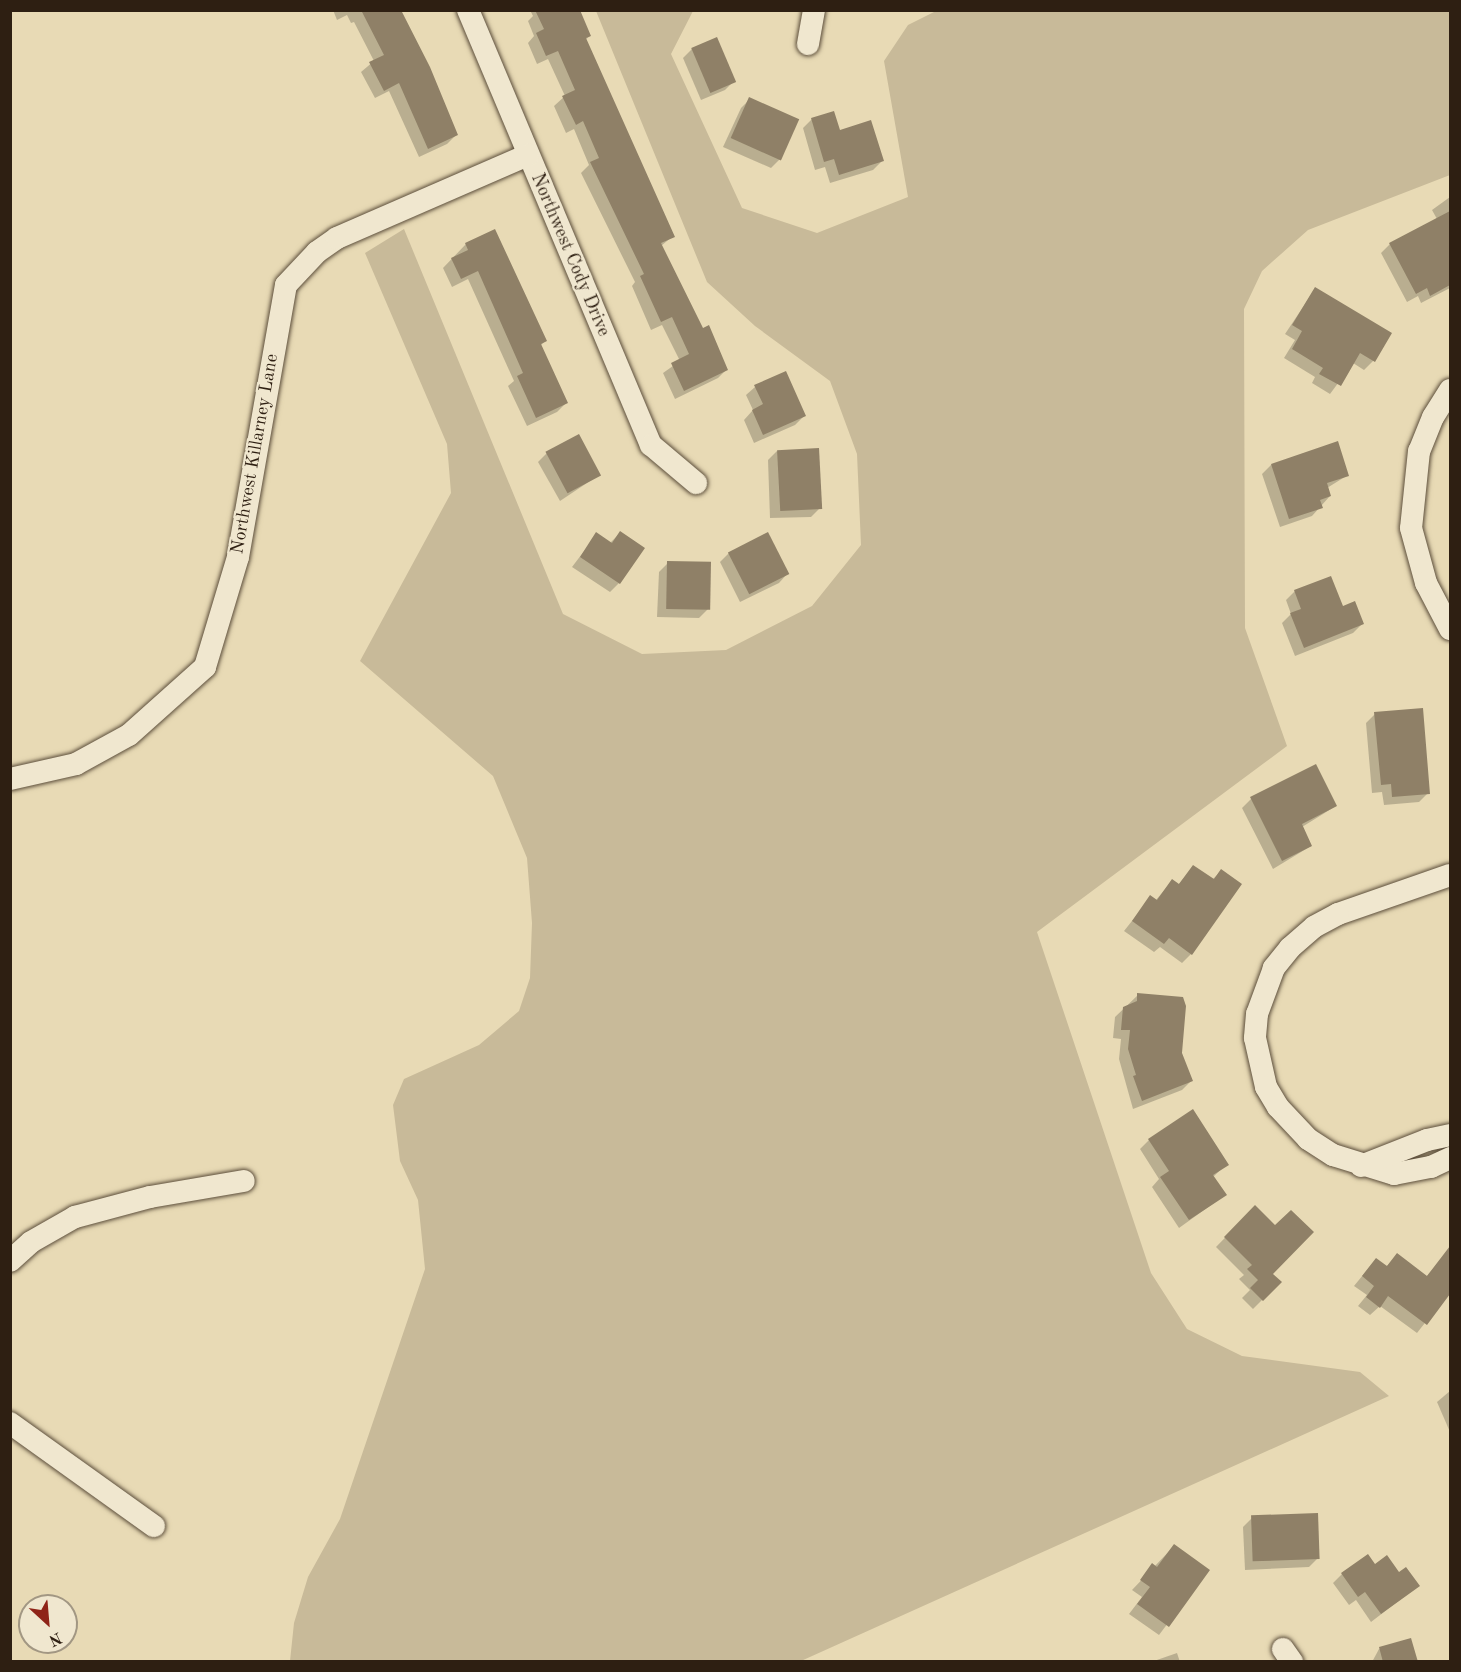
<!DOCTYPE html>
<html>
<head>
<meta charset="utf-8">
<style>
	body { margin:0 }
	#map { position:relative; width:1461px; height:1672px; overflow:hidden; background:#e8dab5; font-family:"Old Standard TT",serif }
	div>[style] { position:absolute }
	.green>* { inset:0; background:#c8ba99 }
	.shadow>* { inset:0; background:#0003 }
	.building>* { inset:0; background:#8f8067; transform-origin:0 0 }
	.roads { filter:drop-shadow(0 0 2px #5c4e3b) drop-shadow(0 0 2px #5c4e3b) }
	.minor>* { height:22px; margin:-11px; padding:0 11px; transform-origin:11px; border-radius:11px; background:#f0e7cf }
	span { translate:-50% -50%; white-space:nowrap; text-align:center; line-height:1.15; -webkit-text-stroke:4.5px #f0e7cf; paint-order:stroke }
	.street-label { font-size:18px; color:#2e1f12 }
	.frame { position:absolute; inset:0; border:12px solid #2e1f12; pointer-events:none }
	.north { position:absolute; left:18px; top:1594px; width:60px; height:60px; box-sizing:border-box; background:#f0e7cf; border:2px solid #a29783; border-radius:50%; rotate:154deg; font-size:16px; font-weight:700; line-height:24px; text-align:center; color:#2e1f12 }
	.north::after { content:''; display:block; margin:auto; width:21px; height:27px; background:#8f2418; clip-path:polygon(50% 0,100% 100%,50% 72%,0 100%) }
</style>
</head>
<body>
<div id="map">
	<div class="green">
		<div style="clip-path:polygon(596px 11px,693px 11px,671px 54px,742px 208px,817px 233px,908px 197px,884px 61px,908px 25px,936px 11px,1450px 11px,1450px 175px,1308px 230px,1262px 271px,1244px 309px,1245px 628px,1287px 746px,1037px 932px,1151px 1273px,1187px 1329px,1242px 1356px,1360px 1372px,1389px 1396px,801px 1661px,290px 1661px,294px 1623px,308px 1577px,340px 1519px,425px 1269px,418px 1200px,400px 1161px,393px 1105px,404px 1079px,479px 1045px,519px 1011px,530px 978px,532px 923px,527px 858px,493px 776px,360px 661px,451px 493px,447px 444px,365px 253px,404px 229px,563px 614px,642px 654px,726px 650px,812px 606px,861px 545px,857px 454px,830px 381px,755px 326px,707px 282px)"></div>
	</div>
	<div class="shadow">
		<div style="clip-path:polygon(333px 10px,400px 10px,456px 135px,447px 144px,419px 157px,389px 91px,375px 98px,361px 72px,374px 61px,354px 22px,351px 23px,347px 15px,337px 20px)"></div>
		<div style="clip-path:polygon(530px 10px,578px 10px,590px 36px,585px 40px,673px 236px,661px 246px,702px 330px,727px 369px,718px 378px,675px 399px,663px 373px,680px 361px,662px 325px,651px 330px,632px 286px,635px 282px,581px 173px,589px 165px,574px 129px,566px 133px,554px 106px,565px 96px,548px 59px,537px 64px,528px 43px,534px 36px,528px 21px,533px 16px)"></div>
		<div style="clip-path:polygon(692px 49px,734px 81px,725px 90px,701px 100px,683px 58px)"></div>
		<div style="clip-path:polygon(750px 99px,780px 159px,771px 168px,723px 147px,741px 108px)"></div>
		<div style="clip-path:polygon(812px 119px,839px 131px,882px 161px,873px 170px,830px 183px,825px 167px,815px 170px,803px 128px)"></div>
		<div style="clip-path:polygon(1450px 197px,1450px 288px,1421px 303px,1418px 296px,1407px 302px,1381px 253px,1390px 244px,1437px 219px,1432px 210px)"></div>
		<div style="clip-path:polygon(466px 244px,545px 341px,540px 346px,566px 403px,557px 412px,527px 426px,508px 386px,514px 381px,468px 279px,452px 287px,443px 268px)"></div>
		<div style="clip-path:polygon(1315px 289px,1390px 334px,1373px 361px,1364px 370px,1353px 363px,1330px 394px,1312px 383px,1315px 377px,1284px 358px,1295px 340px,1285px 334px)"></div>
		<div style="clip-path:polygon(755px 387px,804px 416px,795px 425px,754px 443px,744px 420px,753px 410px,746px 395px)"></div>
		<div style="clip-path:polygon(777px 451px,820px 508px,811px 517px,770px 518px,768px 460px)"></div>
		<div style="clip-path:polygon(547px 453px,599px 475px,560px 501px,538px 462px)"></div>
		<div style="clip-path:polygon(1271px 465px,1348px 475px,1327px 488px,1330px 496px,1312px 516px,1280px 527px,1262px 474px)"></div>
		<div style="clip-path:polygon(620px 533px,619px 583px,610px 592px,572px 567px,597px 534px,610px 543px)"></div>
		<div style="clip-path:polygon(729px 553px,787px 574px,779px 583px,740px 602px,720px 562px)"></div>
		<div style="clip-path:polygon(668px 563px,708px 609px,699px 618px,657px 617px,659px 572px)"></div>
		<div style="clip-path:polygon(1295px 591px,1362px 624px,1353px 633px,1295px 656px,1282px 623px,1291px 614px,1286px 600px)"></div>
		<div style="clip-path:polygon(1375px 714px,1428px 793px,1419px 802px,1384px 805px,1382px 792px,1372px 793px,1366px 723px)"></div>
		<div style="clip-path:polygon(1251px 799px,1336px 806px,1302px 827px,1311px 846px,1273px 869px,1242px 808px)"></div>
		<div style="clip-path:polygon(1193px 867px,1212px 880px,1221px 871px,1191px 954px,1182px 963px,1160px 947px,1154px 952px,1124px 931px,1151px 897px,1156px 900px,1172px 881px,1178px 885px)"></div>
		<div style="clip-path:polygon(1138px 995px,1181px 1053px,1191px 1081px,1182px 1090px,1133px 1109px,1119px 1059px,1121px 1039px,1113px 1038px,1115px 1017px)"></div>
		<div style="clip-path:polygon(1149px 1140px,1227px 1164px,1213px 1177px,1225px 1195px,1179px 1228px,1152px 1187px,1159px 1179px,1140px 1149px)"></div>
		<div style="clip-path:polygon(1255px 1207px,1271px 1274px,1280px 1282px,1253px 1309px,1242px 1298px,1250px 1290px,1239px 1279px,1244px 1275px,1216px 1247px)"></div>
		<div style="clip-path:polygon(1397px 1255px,1426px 1277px,1444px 1256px,1450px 1260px,1450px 1291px,1417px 1333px,1380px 1306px,1370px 1315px,1358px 1306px,1367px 1295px,1354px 1286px,1376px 1259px,1386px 1267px)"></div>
		<div style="clip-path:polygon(1450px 1391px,1450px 1432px,1437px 1402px)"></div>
		<div style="clip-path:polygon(1252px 1518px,1318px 1558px,1309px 1567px,1245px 1570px,1243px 1527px)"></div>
		<div style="clip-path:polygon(1174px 1546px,1208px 1570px,1159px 1635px,1129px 1614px,1142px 1597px,1132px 1590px)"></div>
		<div style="clip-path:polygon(1375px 1566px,1418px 1586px,1371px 1622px,1356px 1600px,1349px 1605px,1333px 1583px,1342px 1574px)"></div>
		<div style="clip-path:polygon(1410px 1639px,1417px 1662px,1372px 1662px,1379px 1649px)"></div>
		<div style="clip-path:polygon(1177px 1653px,1180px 1662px,1151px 1662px)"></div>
	</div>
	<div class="building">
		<div style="clip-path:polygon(361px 10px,401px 10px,430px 67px,458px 135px,428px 149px,399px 83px,384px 91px,369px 62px,384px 55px)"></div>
		<div style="clip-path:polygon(535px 10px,580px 10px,591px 36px,586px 38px,675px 237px,661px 243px,703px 328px,709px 325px,728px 370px,684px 391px,671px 363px,689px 354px,672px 317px,661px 322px,640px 276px,644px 274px,590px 162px,599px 158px,583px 121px,576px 125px,562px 96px,575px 90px,558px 51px,546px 56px,536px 33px,544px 29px)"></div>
		<div style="left:717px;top:37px;width:49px;height:28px;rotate:67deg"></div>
		<div style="left:749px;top:97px;width:55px;height:45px;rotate:24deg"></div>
		<div style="clip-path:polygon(834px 111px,840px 130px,871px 120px,884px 161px,839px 175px,834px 159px,824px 162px,811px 118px)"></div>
		<div style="clip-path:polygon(1450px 211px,1450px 285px,1430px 296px,1427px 288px,1416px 294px,1389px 243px)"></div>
		<div style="clip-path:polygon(495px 229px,547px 341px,541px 344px,568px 403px,536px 418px,517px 376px,523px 373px,478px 271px,461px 279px,451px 258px,468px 250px,465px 243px)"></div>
		<div style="clip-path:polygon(1315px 287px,1392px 333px,1375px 362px,1360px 353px,1341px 386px,1319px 374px,1323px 368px,1292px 349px,1302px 331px,1292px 325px)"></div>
		<div style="clip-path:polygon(786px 371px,806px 416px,763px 435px,752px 410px,763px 404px,754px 385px)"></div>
		<div style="left:579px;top:434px;width:47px;height:38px;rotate:62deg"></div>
		<div style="clip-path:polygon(1338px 441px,1349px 476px,1327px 483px,1331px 496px,1320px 500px,1323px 508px,1289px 519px,1271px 464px)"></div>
		<div style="left:819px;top:448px;width:61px;height:42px;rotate:87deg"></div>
		<div style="clip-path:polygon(620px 531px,645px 548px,620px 584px,580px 557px,596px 532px,612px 543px)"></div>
		<div style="left:768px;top:532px;width:47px;height:45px;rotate:63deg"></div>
		<div style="left:667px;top:561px;width:44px;height:48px;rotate:1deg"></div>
		<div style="clip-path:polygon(1331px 576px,1343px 606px,1355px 601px,1364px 624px,1304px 648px,1290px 613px,1301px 609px,1294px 590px)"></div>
		<div style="clip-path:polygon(1423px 708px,1430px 794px,1392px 797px,1391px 784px,1381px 785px,1374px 712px)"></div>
		<div style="clip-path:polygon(1316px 764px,1337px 806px,1302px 824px,1312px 846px,1282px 861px,1250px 797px)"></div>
		<div style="clip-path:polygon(1193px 865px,1214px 879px,1221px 869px,1242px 884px,1192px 955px,1169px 938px,1164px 944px,1132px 921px,1150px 895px,1157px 900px,1172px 879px,1179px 884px)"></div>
		<div style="clip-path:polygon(1137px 993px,1183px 997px,1186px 1006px,1182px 1053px,1193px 1081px,1142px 1101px,1133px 1076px,1136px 1075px,1128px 1049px,1130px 1030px,1121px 1030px,1123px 1007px,1137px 1001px)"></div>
		<div style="clip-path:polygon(1193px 1109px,1229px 1165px,1213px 1175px,1227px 1195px,1189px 1220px,1160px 1177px,1169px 1171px,1148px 1139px)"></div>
		<div style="clip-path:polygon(1255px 1205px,1275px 1225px,1291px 1210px,1314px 1232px,1273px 1274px,1282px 1282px,1263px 1301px,1250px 1288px,1258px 1280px,1247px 1269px,1252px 1265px,1224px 1237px)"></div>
		<div style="clip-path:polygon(1450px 1246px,1450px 1294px,1427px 1325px,1388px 1296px,1380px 1308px,1366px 1297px,1374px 1286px,1362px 1276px,1376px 1258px,1387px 1266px,1397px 1253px,1427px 1276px)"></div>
		<div style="left:1318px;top:1513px;width:46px;height:67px;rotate:88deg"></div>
		<div style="clip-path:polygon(1174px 1544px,1210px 1570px,1169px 1627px,1137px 1604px,1150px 1587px,1140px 1580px,1152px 1563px,1157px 1567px)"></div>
		<div style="clip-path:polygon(1368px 1554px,1375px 1564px,1387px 1555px,1399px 1572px,1406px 1567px,1420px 1586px,1381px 1614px,1365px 1592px,1358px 1597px,1341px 1573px)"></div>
		<div style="clip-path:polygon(1411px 1638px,1418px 1662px,1383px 1662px,1379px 1647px)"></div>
	</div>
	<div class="roads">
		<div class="minor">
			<div style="left:468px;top:10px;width:472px;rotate:67.2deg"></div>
			<div style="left:651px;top:445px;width:59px;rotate:40.2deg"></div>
			<div style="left:808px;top:44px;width:35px;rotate:-80deg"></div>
			<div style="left:1450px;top:390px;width:32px;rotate:122deg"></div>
			<div style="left:1433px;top:417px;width:37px;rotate:112deg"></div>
			<div style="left:1419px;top:451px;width:77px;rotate:95.9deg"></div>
			<div style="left:1411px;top:528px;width:57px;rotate:74.7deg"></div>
			<div style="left:1426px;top:583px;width:52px;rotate:62.4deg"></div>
			<div style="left:10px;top:779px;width:68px;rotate:-12.8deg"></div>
			<div style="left:76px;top:764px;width:60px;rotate:-28.7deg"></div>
			<div style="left:129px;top:735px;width:102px;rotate:-41.8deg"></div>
			<div style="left:205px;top:667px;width:115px;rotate:-73.3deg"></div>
			<div style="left:238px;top:557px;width:276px;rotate:-80deg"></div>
			<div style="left:286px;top:285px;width:45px;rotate:-46.8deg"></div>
			<div style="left:317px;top:252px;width:24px;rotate:-35deg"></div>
			<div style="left:337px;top:238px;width:208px;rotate:-23.5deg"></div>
			<div style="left:1450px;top:875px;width:119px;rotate:160.8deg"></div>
			<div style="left:1338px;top:914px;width:27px;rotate:152deg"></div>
			<div style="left:1314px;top:927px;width:32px;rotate:139deg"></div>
			<div style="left:1290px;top:948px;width:26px;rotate:129deg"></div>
			<div style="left:1274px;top:968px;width:49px;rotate:110.3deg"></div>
			<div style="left:1257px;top:1014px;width:24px;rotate:95deg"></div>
			<div style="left:1255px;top:1038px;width:50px;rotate:77.3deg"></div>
			<div style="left:1266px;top:1087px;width:23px;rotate:59deg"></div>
			<div style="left:1278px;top:1107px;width:44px;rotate:46.8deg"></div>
			<div style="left:1308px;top:1139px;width:30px;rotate:33deg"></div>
			<div style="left:1333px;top:1155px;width:64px;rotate:17.3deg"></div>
			<div style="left:1394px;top:1174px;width:38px;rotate:-11deg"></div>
			<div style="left:1431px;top:1167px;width:21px;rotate:-25deg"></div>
			<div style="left:1361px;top:1166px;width:71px;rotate:-21.5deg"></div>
			<div style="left:1427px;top:1140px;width:24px;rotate:-12deg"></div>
			<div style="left:10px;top:1261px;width:28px;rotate:-42deg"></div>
			<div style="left:31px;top:1242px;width:51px;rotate:-29.6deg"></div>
			<div style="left:75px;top:1217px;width:78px;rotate:-14.9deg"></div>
			<div style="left:150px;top:1197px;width:95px;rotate:-9.7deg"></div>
			<div style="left:10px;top:1423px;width:177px;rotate:35.6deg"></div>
			<div style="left:1283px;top:1649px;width:16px;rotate:55deg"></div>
		</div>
	</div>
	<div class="street-label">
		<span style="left:570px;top:255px;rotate:67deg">Northwest Cody Drive</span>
		<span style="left:255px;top:454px;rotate:-80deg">Northwest Killarney Lane</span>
	</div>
	<div class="frame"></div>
	<div class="north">N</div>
</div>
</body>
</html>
